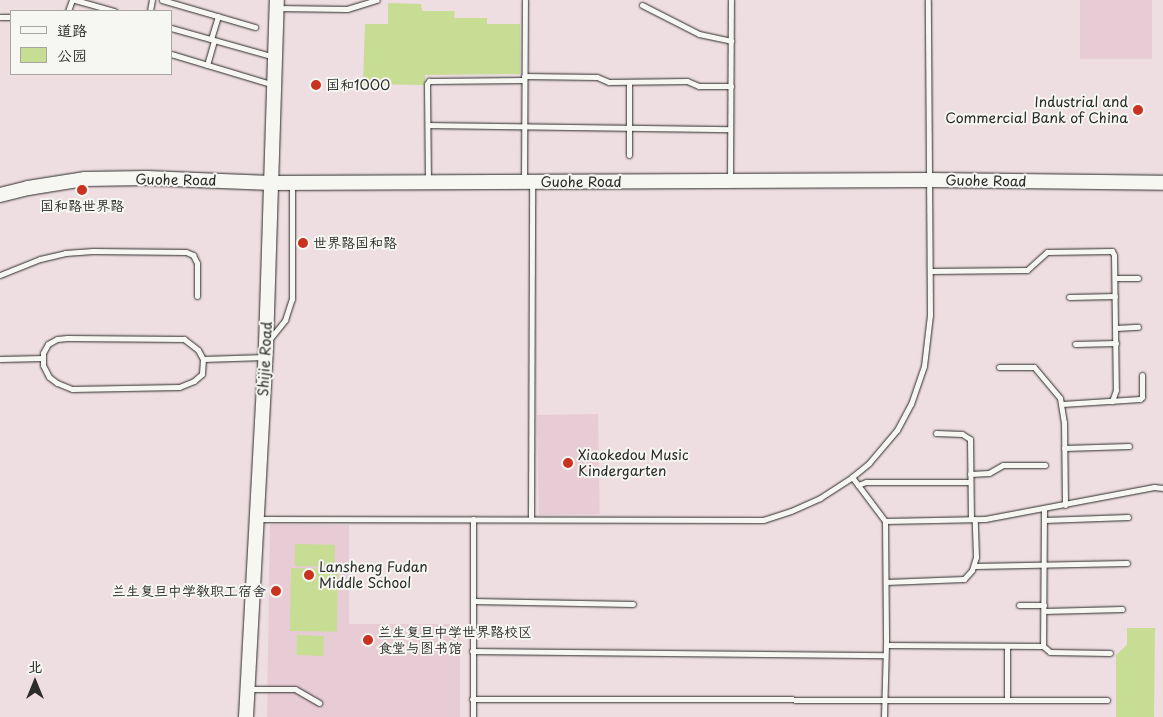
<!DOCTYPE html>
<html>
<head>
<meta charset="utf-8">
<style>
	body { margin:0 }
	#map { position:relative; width:1163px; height:717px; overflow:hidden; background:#eedde1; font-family:"Playpen Sans","LXGW WenKai TC",sans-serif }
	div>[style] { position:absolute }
	.built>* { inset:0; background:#e8ccd5; transform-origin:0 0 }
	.green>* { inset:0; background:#c7dd93; transform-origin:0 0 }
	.roads { filter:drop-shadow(0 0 1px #2b2b2b) drop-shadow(0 0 1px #2b2b2b) }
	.lane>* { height:5px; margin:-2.5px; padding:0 2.5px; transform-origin:2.5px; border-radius:2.5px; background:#f6f6f2 }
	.secondary>* { height:14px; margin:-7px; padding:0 7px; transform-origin:7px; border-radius:7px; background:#f6f6f2 }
	.dots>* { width:14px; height:14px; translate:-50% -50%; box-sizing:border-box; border:2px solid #f6f6f2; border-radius:50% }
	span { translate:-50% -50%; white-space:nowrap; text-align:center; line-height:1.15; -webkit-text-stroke:4px #f6f6f2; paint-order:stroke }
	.poi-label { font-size:14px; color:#2b2b2b }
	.left { translate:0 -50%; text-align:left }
	.right { translate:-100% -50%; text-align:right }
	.street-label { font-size:14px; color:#2b2b2b }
	.legend { position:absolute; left:10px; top:10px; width:162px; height:65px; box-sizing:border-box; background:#f6f6f2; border:1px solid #a5a5a2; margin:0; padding:6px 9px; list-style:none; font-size:15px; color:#2b2b2b }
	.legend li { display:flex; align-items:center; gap:10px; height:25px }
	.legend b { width:25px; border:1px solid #a5a5a2 }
	.north { position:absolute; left:10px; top:657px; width:50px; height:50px; -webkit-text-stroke:4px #f6f6f2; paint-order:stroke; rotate:0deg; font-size:14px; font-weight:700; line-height:20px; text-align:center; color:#2b2b2b }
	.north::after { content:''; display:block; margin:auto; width:18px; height:22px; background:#2b2b2b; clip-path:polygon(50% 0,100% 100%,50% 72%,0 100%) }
</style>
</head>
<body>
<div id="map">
	<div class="built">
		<div style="left:1080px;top:0;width:72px;height:59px"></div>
		<div style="left:598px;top:414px;width:100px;height:61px;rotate:89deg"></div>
		<div style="clip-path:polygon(270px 524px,349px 525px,349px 624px,460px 624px,460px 717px,267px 717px)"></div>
	</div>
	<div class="green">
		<div style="clip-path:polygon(388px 3px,421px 4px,422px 11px,455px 11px,454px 18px,487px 18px,487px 24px,520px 24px,520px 74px,425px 75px,425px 85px,363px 84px,365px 24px,388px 24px)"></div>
		<div style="left:295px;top:544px;width:40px;height:22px;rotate:1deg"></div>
		<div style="left:291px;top:568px;width:47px;height:63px;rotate:1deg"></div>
		<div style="clip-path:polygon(1127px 628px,1155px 628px,1154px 717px,1116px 717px,1116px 655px,1127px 645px)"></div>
		<div style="left:297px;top:635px;width:27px;height:20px;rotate:2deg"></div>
	</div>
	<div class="roads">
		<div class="lane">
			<div style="left:75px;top:0;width:41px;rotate:15.8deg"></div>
			<div style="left:162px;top:0;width:97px;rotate:16.2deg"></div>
			<div style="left:642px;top:5px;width:64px;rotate:27deg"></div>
			<div style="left:699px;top:34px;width:33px;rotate:12deg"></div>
			<div style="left:277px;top:8px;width:70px;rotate:0.8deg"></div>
			<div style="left:347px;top:9px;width:31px;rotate:-17deg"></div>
			<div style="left:68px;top:11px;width:12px;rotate:-70deg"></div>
			<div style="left:150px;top:11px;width:11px;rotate:-80deg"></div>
			<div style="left:0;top:17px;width:11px"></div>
			<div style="left:171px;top:28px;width:107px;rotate:15.7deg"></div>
			<div style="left:211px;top:39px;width:24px;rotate:-73deg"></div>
			<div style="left:171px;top:54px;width:108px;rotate:16.8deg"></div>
			<div style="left:207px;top:65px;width:25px;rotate:-74deg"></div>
			<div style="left:524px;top:76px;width:73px;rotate:0.8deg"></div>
			<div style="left:597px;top:77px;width:13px;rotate:23deg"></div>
			<div style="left:609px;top:82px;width:78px;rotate:-0.7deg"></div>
			<div style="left:687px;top:81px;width:13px;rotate:23deg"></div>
			<div style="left:699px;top:86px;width:32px"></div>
			<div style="left:629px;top:82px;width:73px;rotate:90deg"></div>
			<div style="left:428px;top:125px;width:302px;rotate:0.8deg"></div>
			<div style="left:730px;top:179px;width:179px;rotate:-89.7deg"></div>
			<div style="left:428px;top:182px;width:98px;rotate:-90.6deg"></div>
			<div style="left:427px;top:84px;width:4px;rotate:-56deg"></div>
			<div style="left:429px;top:81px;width:95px;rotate:-0.6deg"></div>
			<div style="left:524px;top:182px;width:182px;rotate:-89.7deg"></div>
			<div style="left:930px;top:271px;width:97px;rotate:-0.6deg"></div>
			<div style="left:1027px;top:270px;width:27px;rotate:-42deg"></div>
			<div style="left:1047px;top:252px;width:65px;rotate:-0.9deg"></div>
			<div style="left:1112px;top:251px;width:4px;rotate:63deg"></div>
			<div style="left:1114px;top:255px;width:135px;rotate:89.2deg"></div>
			<div style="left:1116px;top:390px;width:12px;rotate:110deg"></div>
			<div style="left:0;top:275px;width:43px;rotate:-21.8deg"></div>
			<div style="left:40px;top:259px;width:26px;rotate:-13deg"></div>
			<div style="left:65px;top:253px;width:28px;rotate:-4deg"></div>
			<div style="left:93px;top:251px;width:93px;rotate:0.6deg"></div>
			<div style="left:186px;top:252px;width:8px;rotate:23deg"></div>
			<div style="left:193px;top:255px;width:9px;rotate:63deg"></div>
			<div style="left:197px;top:263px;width:33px;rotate:90deg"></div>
			<div style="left:1115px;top:278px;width:23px"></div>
			<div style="left:1069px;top:297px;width:46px;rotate:-1.2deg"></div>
			<div style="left:1116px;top:328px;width:22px;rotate:-3deg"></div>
			<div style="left:67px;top:338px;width:117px;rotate:0.5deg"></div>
			<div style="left:184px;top:339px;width:18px;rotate:38deg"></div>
			<div style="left:198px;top:350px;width:10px;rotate:61deg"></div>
			<div style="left:203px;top:359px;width:15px;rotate:94deg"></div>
			<div style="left:202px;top:374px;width:11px;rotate:139deg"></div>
			<div style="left:194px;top:381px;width:16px;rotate:158deg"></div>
			<div style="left:179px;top:387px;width:107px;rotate:178.9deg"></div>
			<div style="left:72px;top:389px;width:16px;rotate:-158deg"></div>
			<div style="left:57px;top:383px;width:10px;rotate:-143deg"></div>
			<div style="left:49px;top:377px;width:13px;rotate:-117deg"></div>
			<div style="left:43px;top:365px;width:12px;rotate:-90deg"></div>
			<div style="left:43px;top:353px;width:10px;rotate:-61deg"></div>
			<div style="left:48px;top:344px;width:10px;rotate:-29deg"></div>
			<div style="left:57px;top:339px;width:10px;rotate:-6deg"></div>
			<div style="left:269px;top:340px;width:26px;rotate:-51deg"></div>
			<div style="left:285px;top:320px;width:22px;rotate:-72deg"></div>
			<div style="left:292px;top:299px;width:116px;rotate:-90deg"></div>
			<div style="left:1075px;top:344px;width:41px;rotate:-1.4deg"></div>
			<div style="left:0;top:359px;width:43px;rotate:-1.3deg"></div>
			<div style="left:203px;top:359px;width:62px;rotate:-1.8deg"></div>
			<div style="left:999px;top:367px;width:35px"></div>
			<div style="left:1034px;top:367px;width:40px;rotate:50deg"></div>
			<div style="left:1060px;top:398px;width:24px;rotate:81deg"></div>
			<div style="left:1064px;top:422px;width:83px;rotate:89.3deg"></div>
			<div style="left:1062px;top:404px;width:78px;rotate:-3.7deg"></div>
			<div style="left:1140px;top:399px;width:3px;rotate:-45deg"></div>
			<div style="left:1142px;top:397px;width:22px;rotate:-90deg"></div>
			<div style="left:936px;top:433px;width:26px;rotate:2deg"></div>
			<div style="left:962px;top:434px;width:9px;rotate:32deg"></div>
			<div style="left:970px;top:439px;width:80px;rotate:89.3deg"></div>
			<div style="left:1064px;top:448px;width:65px;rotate:-1.8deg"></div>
			<div style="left:970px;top:474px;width:19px;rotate:-3deg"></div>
			<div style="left:989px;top:473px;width:16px;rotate:-30deg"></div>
			<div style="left:1003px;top:465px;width:42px"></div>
			<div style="left:852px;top:477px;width:55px;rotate:53.1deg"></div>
			<div style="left:885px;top:521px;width:124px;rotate:89.5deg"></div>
			<div style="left:886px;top:645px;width:72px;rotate:91.6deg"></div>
			<div style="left:858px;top:485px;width:9px;rotate:-21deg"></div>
			<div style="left:866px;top:482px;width:104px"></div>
			<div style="left:1044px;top:509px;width:137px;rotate:90.4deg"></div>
			<div style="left:1043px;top:646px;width:9px;rotate:41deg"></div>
			<div style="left:1050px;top:652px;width:60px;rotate:1deg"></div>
			<div style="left:257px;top:519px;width:506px;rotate:0.11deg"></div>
			<div style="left:763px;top:520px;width:29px;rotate:-18deg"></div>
			<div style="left:791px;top:511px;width:32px;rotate:-24deg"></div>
			<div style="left:820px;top:498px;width:38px;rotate:-33deg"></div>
			<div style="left:852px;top:477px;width:22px;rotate:-39deg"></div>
			<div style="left:869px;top:463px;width:43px;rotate:-49.7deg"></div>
			<div style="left:897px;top:430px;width:30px;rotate:-62deg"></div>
			<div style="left:911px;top:404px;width:40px;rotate:-71.1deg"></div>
			<div style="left:924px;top:366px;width:51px;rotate:-83.3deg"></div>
			<div style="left:930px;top:315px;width:315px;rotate:-90.4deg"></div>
			<div style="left:531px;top:519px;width:336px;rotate:-89.8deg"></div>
			<div style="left:1044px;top:520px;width:84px;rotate:-2deg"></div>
			<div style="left:885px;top:521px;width:100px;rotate:-1.1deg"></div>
			<div style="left:985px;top:519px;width:172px;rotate:-10.7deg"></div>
			<div style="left:1154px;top:487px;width:9px;rotate:6deg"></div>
			<div style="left:975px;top:566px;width:152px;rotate:-1.1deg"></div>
			<div style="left:886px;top:582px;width:78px;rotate:-2.2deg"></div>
			<div style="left:964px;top:579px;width:12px;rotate:-48deg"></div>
			<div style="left:972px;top:570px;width:14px;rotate:-73deg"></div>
			<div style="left:976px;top:557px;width:38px;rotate:-92deg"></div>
			<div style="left:473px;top:601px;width:160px;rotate:1.1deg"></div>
			<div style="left:1019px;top:605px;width:25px"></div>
			<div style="left:1044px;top:611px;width:78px;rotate:-1.5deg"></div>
			<div style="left:886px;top:645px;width:157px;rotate:0.4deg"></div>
			<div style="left:1007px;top:646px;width:54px;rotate:90deg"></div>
			<div style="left:472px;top:651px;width:413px;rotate:0.6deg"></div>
			<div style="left:248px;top:689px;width:47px"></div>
			<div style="left:295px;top:689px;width:28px;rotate:30deg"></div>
			<div style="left:472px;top:699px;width:635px;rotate:0.09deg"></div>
			<div style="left:473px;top:717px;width:198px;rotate:-90deg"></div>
		</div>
		<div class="secondary">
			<div style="left:0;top:195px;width:29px;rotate:-14deg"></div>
			<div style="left:28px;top:188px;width:58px;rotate:-9deg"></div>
			<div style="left:85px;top:179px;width:62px;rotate:-0.9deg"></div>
			<div style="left:147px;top:178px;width:124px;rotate:2.3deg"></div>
			<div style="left:271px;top:183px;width:659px;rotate:-0.26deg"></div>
			<div style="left:930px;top:180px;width:233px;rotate:0.7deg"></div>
			<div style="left:246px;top:717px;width:373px;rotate:-86.9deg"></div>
			<div style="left:266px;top:345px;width:345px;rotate:-88.2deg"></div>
		</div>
	</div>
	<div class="dots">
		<div style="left:316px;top:85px;background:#c8321e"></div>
		<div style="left:1138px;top:110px;background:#c8321e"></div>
		<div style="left:82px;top:190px;background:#c8321e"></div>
		<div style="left:303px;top:243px;background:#c8321e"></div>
		<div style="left:568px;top:463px;background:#c8321e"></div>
		<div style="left:309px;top:575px;background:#c8321e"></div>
		<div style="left:276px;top:591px;background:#c8321e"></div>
		<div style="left:368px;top:640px;background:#c8321e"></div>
	</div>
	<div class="poi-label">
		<span class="left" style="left:326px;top:85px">国和1000</span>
		<span class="right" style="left:1128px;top:110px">Industrial and<br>Commercial Bank of China</span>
		<span style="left:82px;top:206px">国和路世界路</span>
		<span class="left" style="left:313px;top:243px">世界路国和路</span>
		<span class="left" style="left:578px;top:463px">Xiaokedou Music<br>Kindergarten</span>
		<span class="left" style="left:319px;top:575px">Lansheng Fudan<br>Middle School</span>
		<span class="right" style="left:266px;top:591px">兰生复旦中学教职工宿舍</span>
		<span class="left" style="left:378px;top:640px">兰生复旦中学世界路校区<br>食堂与图书馆</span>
	</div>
	<div class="street-label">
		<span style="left:176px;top:180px;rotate:1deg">Guohe Road</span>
		<span style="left:986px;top:181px;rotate:1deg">Guohe Road</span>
		<span style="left:581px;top:182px">Guohe Road</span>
		<span style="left:265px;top:359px;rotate:-87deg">Shijie Road</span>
	</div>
	<ul class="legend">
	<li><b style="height:6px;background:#f6f6f2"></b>道路</li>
	<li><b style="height:14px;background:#c7dd93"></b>公园</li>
	</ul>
	<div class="north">北</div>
</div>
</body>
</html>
